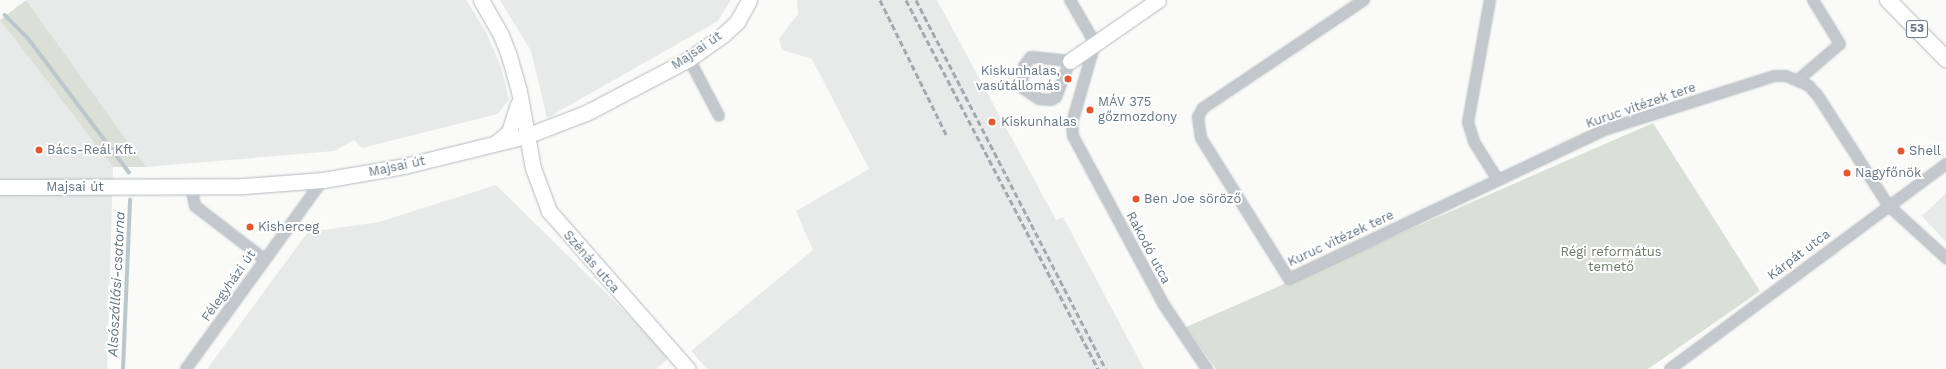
<!DOCTYPE html>
<html>
<head>
<meta charset="utf-8">
<style>
	body { margin:0 }
	#map { position:relative; width:1946px; height:369px; overflow:hidden; background:#fafaf8; font-family:"Work Sans",sans-serif }
	div>[style] { position:absolute }
	.built>* { inset:0; background:#e8e9e9 }
	.green>* { inset:0; background:#dadfd7 }
	.stream>* { height:3.5px; margin:-1.75px; padding:0 1.75px; transform-origin:1.75px; border-radius:1.75px; background:#bbc7cb }
	.roads { filter:drop-shadow(0 0 1px #b3babf) drop-shadow(0 0 1px #b3babf) }
	.street>* { height:10px; margin:-5px; padding:0 5px; transform-origin:5px; border-radius:5px; background:#c3c8cc }
	.secondary>* { height:15px; margin:-7.5px; padding:0 7.5px; transform-origin:7.5px; border-radius:7.5px; background:#fff }
	.primary>* { height:16px; margin:-8px; padding:0 8px; transform-origin:8px; border-radius:8px; background:#fff }
	.rail>* { height:3px; margin-top:-1.5px; transform-origin:0; background:repeating-linear-gradient(90deg,#a2aab0 0 6px,transparent 0 9px) }
	.dots>* { width:11px; height:11px; translate:-50% -50%; box-sizing:border-box; border:2px solid #fff; border-radius:50% }
	span { translate:-50% -50%; white-space:nowrap; text-align:center; line-height:1.15; -webkit-text-stroke:4px #fff; paint-order:stroke }
	.shield-label span { padding:1px 3px; background:#fff; border:1px solid; border-radius:3px; -webkit-text-stroke-width:0 }
	.shield-label { font-size:12px; color:#657683; font-weight:700 }
	.street-label { font-size:13px; color:#657683 }
	.poi-label { font-size:13px; color:#657683 }
	.right { translate:-100% -50%; text-align:right }
	.left { translate:0 -50%; text-align:left }
	.park-label { font-size:13px; color:#687a64 }
	.water-label { font-size:14px; color:#60757c; font-style:italic }
</style>
</head>
<body>
<div id="map">
	<div class="built">
		<div style="clip-path:polygon(26px 0,466px 0,486px 32px,501px 67px,509px 99px,498px 114px,362px 148px,354px 140px,334px 151px,146px 167px)"></div>
		<div style="clip-path:polygon(500px 0,731px 0,718px 21px,547px 118px,531px 51px)"></div>
		<div style="clip-path:polygon(797px 0,937px 0,1056px 220px,1063px 217px,1144px 369px,707px 369px,691px 351px,813px 250px,796px 211px,869px 169px,812px 59px,782px 50px,779px 39px,798px 14px)"></div>
		<div style="clip-path:polygon(0 20px,113px 167px,107px 369px,0 369px)"></div>
		<div style="clip-path:polygon(496px 185px,670px 356px,657px 369px,207px 369px,308px 232px,379px 222px)"></div>
		<div style="clip-path:polygon(1946px 193px,1946px 242px,1922px 216px)"></div>
	</div>
	<div class="green">
		<div style="clip-path:polygon(26px 0,146px 167px,113px 167px,0 20px)"></div>
		<div style="clip-path:polygon(1653px 123px,1760px 291px,1648px 369px,1216px 369px,1186px 327px)"></div>
	</div>
	<div class="stream">
		<div style="left:5px;top:15px;width:33px;rotate:45deg"></div>
		<div style="left:28px;top:38px;width:168px;rotate:53deg"></div>
		<div style="left:123px;top:369px;width:169px;rotate:-87.6deg"></div>
	</div>
	<div class="roads">
		<div class="street">
			<div style="left:1070px;top:0;width:50px;rotate:59.8deg"></div>
			<div style="left:1095px;top:43px;width:83px;rotate:106deg"></div>
			<div style="left:1072px;top:123px;width:13px;rotate:86deg"></div>
			<div style="left:1073px;top:136px;width:192px;rotate:61.7deg"></div>
			<div style="left:1164px;top:305px;width:77px;rotate:56.1deg"></div>
			<div style="left:1364px;top:0;width:194px;rotate:146.1deg"></div>
			<div style="left:1203px;top:108px;width:10px;rotate:119deg"></div>
			<div style="left:1198px;top:117px;width:21px;rotate:82deg"></div>
			<div style="left:1201px;top:138px;width:166px;rotate:58deg"></div>
			<div style="left:1289px;top:279px;width:348px;rotate:-25.3deg"></div>
			<div style="left:1604px;top:130px;width:178px;rotate:-17.6deg"></div>
			<div style="left:1774px;top:76px;width:12px"></div>
			<div style="left:1786px;top:76px;width:25px;rotate:23deg"></div>
			<div style="left:1809px;top:86px;width:13px;rotate:48deg"></div>
			<div style="left:1818px;top:96px;width:130px;rotate:57.3deg"></div>
			<div style="left:1888px;top:205px;width:79px;rotate:42.4deg"></div>
			<div style="left:1490px;top:0;width:124px;rotate:100.2deg"></div>
			<div style="left:1468px;top:122px;width:21px;rotate:73deg"></div>
			<div style="left:1474px;top:142px;width:45px;rotate:57.7deg"></div>
			<div style="left:1031px;top:57px;width:39px;rotate:6deg"></div>
			<div style="left:1070px;top:61px;width:39px;rotate:111deg"></div>
			<div style="left:1056px;top:97px;width:6px;rotate:149deg"></div>
			<div style="left:1051px;top:100px;width:12px;rotate:-175deg"></div>
			<div style="left:1039px;top:99px;width:18px;rotate:-146deg"></div>
			<div style="left:1024px;top:89px;width:8px;rotate:-104deg"></div>
			<div style="left:1022px;top:81px;width:15px;rotate:-82deg"></div>
			<div style="left:1024px;top:66px;width:11px;rotate:-52deg"></div>
			<div style="left:689px;top:59px;width:64px;rotate:62.2deg"></div>
			<div style="left:1798px;top:80px;width:55px;rotate:-40.6deg"></div>
			<div style="left:1840px;top:44px;width:52px;rotate:-121.5deg"></div>
			<div style="left:191px;top:187px;width:19px;rotate:78deg"></div>
			<div style="left:195px;top:206px;width:87px;rotate:37.5deg"></div>
			<div style="left:186px;top:369px;width:233px;rotate:-54.1deg"></div>
			<div style="left:1670px;top:369px;width:344px;rotate:-36.6deg"></div>
		</div>
		<div class="secondary">
			<div style="left:481px;top:0;width:40px;rotate:60.3deg"></div>
			<div style="left:501px;top:35px;width:22px;rotate:69deg"></div>
			<div style="left:509px;top:56px;width:36px;rotate:74deg"></div>
			<div style="left:519px;top:91px;width:78px;rotate:79.7deg"></div>
			<div style="left:533px;top:168px;width:46px;rotate:69.6deg"></div>
			<div style="left:549px;top:211px;width:210px;rotate:48.7deg"></div>
			<div style="left:1070px;top:61px;width:107px;rotate:-34.7deg"></div>
			<div style="left:497px;top:142px;width:16px;rotate:-40deg"></div>
			<div style="left:509px;top:132px;width:29px;rotate:-72deg"></div>
			<div style="left:0;top:187px;width:244px;rotate:-0.2deg"></div>
			<div style="left:244px;top:186px;width:79px;rotate:-4.3deg"></div>
			<div style="left:323px;top:180px;width:82px;rotate:-9.8deg"></div>
			<div style="left:404px;top:166px;width:126px;rotate:-13.8deg"></div>
			<div style="left:526px;top:136px;width:64px;rotate:-21deg"></div>
			<div style="left:586px;top:113px;width:116px;rotate:-27.7deg"></div>
			<div style="left:689px;top:59px;width:43px;rotate:-35.5deg"></div>
			<div style="left:724px;top:34px;width:18px;rotate:-43deg"></div>
			<div style="left:737px;top:22px;width:25px;rotate:-61deg"></div>
		</div>
		<div class="primary">
			<div style="left:1888px;top:0;width:83px;rotate:45.5deg"></div>
		</div>
	</div>
	<div class="rail">
		<div style="left:880px;top:0;width:152px;rotate:63.8deg"></div>
		<div style="left:906px;top:0;width:416px;rotate:62.5deg"></div>
		<div style="left:916px;top:0;width:415px;rotate:62.8deg"></div>
	</div>
	<div class="dots">
		<div style="left:1068px;top:79px;background:#e4572e"></div>
		<div style="left:1090px;top:110px;background:#e4572e"></div>
		<div style="left:992px;top:122px;background:#e4572e"></div>
		<div style="left:39px;top:150px;background:#e4572e"></div>
		<div style="left:1901px;top:151px;background:#e4572e"></div>
		<div style="left:1847px;top:173px;background:#e4572e"></div>
		<div style="left:1136px;top:199px;background:#e4572e"></div>
		<div style="left:250px;top:227px;background:#e4572e"></div>
	</div>
	<div class="shield-label">
		<span style="left:1917px;top:29px">53</span>
	</div>
	<div class="street-label">
		<span style="left:697px;top:51px;rotate:-34deg">Majsai út</span>
		<span style="left:1641px;top:106px;rotate:-19deg">Kuruc vitézek tere</span>
		<span style="left:397px;top:167px;rotate:-12deg">Majsai út</span>
		<span style="left:75px;top:187px">Majsai út</span>
		<span style="left:1341px;top:239px;rotate:-25deg">Kuruc vitézek tere</span>
		<span style="left:1148px;top:248px;rotate:62deg">Rakodó utca</span>
		<span style="left:1799px;top:255px;rotate:-37deg">Kárpát utca</span>
		<span style="left:591px;top:262px;rotate:49deg">Szénás utca</span>
		<span style="left:229px;top:286px;rotate:-55deg">Félegyházi út</span>
	</div>
	<div class="poi-label">
		<span class="right" style="left:1060px;top:79px">Kiskunhalas,<br>vasútállomás</span>
		<span class="left" style="left:1098px;top:110px">MÁV 375<br>gőzmozdony</span>
		<span class="left" style="left:1001px;top:122px">Kiskunhalas</span>
		<span class="left" style="left:47px;top:150px">Bács-Reál Kft.</span>
		<span class="left" style="left:1909px;top:151px">Shell</span>
		<span class="left" style="left:1855px;top:173px">Nagyfőnök</span>
		<span class="left" style="left:1144px;top:199px">Ben Joe söröző</span>
		<span class="left" style="left:258px;top:227px">Kisherceg</span>
	</div>
	<div class="park-label">
		<span style="left:1611px;top:260px">Régi református<br>temető</span>
	</div>
	<div class="water-label">
		<span style="left:116px;top:284px;rotate:-87deg">Alsószállási-csatorna</span>
	</div>
</div>
</body>
</html>
